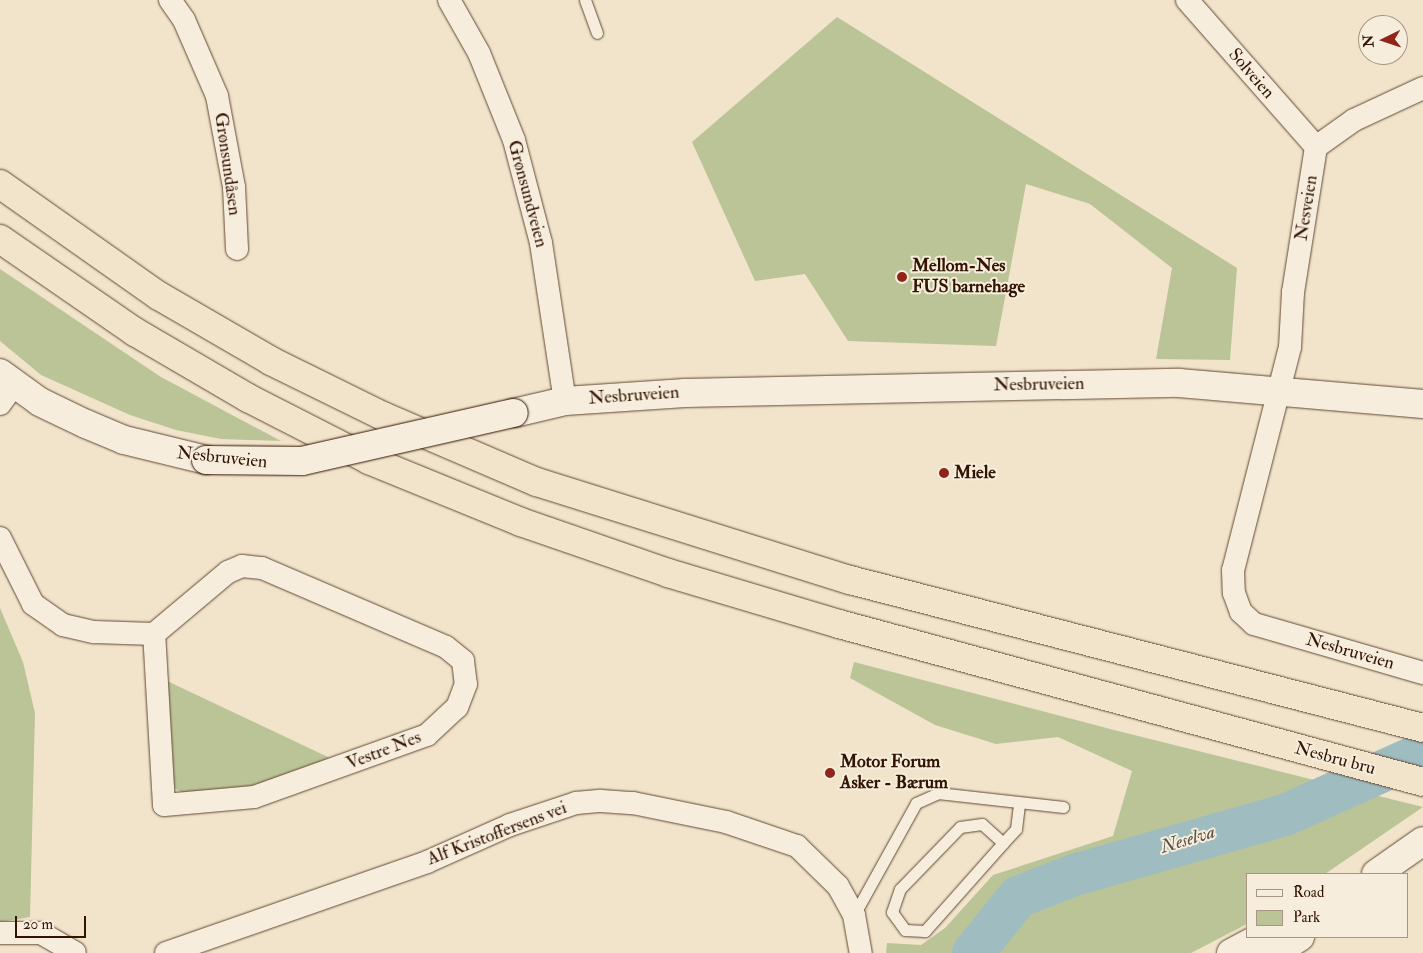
<!DOCTYPE html>
<html>
<head>
<meta charset="utf-8">
<style>
	body { margin:0 }
	#map { position:relative; width:1423px; height:953px; overflow:hidden; background:#f1e4cb; font-family:"IM FELL Double Pica",serif }
	div>[style] { position:absolute }
	.green>* { inset:0; background:#bbc497 }
	.river>* { height:42px; margin:-21px; padding:0 21px; transform-origin:21px; border-radius:21px; background:#9fbcc1 }
	.roads { filter:drop-shadow(0 0 1px #624833) drop-shadow(0 0 1px #624833) }
	.lane>* { height:11px; margin:-5.5px; padding:0 5.5px; transform-origin:5.5px; border-radius:5.5px; background:#f6eddd }
	.street>* { height:22px; margin:-11px; padding:0 11px; transform-origin:11px; border-radius:11px; background:#f6eddd }
	.secondary>* { height:28px; margin:-14px; padding:0 14px; transform-origin:14px; border-radius:14px; background:#f6eddd }
	.highway>* { height:28px; margin:-14px; padding:0 14px; transform-origin:14px; border-radius:14px; background:#f1e4cb }
	.bridges { filter:drop-shadow(0 0 1px #331400) drop-shadow(0 0 1px #331400) }
	.secondary-bridge>* { height:28px; margin:-14px; padding:0 14px; transform-origin:14px; border-radius:14px; background:#f6eddd }
	.dots>* { width:14px; height:14px; translate:-50% -50%; box-sizing:border-box; border:2px solid #f6eddd; border-radius:50% }
	span { translate:-50% -50%; white-space:nowrap; text-align:center; line-height:1.15; -webkit-text-stroke:4px #f6eddd; paint-order:stroke }
	.street-label { font-size:18px; color:#331400 }
	.poi-label { font-size:18px; color:#331400; font-weight:700 }
	.left { translate:0 -50%; text-align:left }
	.water-label { font-size:19px; color:#594f44; font-style:italic }
	.legend { position:absolute; left:1246px; top:873px; width:162px; height:65px; box-sizing:border-box; background:#f6eddd; border:1px solid #a89685; margin:0; padding:6px 9px; list-style:none; font-size:15px; color:#331400 }
	.legend li { display:flex; align-items:center; gap:10px; height:25px }
	.legend b { width:25px; border:1px solid #a89685 }
	.north { position:absolute; left:1358px; top:15px; width:50px; height:50px; box-sizing:border-box; background:#f6eddd; border:1px solid #a89685; border-radius:50%; rotate:266deg; font-size:14px; font-weight:700; line-height:20px; text-align:center; color:#331400 }
	.north::after { content:''; display:block; margin:auto; width:18px; height:22px; background:#8f2418; clip-path:polygon(50% 0,100% 100%,50% 72%,0 100%) }
	.scale { position:absolute; left:15px; top:916px; width:71px; height:22px; box-sizing:border-box; border:2px solid #331400; border-top:0; padding-left:6px; font-size:15px; line-height:18px; white-space:nowrap; color:#331400; -webkit-text-stroke:4px #f6eddd; paint-order:stroke }
</style>
</head>
<body>
<div id="map">
	<div class="green">
		<div style="clip-path:polygon(837px 17px,1237px 268px,1230px 360px,1156px 359px,1172px 268px,1090px 204px,1026px 184px,996px 346px,848px 341px,805px 274px,755px 281px,692px 142px)"></div>
		<div style="clip-path:polygon(0 269px,161px 377px,281px 441px,221px 439px,176px 430px,130px 415px,41px 375px,0 341px)"></div>
		<div style="clip-path:polygon(0 608px,23px 662px,35px 713px,30px 917px,0 922px)"></div>
		<div style="clip-path:polygon(854px 662px,1118px 731px,1423px 807px,1325px 874px,1247px 874px,1247px 924px,1191px 953px,886px 953px,887px 943px,921px 945px,945px 928px,993px 875px,1113px 836px,1132px 771px,1058px 737px,996px 744px,935px 725px,850px 678px)"></div>
		<div style="clip-path:polygon(165px 680px,330px 758px,234px 793px,183px 793px,174px 788px)"></div>
	</div>
	<div class="river">
		<div style="left:973px;top:953px;width:72px;rotate:-51.2deg"></div>
		<div style="left:1018px;top:897px;width:60px;rotate:-21.4deg"></div>
		<div style="left:1074px;top:875px;width:219px;rotate:-15.9deg"></div>
		<div style="left:1285px;top:815px;width:151px;rotate:-24.2deg"></div>
	</div>
	<div class="roads">
		<div class="lane">
			<div style="left:585px;top:0;width:35px;rotate:70deg"></div>
			<div style="left:982px;top:824px;width:28px;rotate:42deg"></div>
			<div style="left:1003px;top:843px;width:118px;rotate:131.6deg"></div>
			<div style="left:925px;top:931px;width:20px;rotate:-177deg"></div>
			<div style="left:905px;top:930px;width:22px;rotate:-126deg"></div>
			<div style="left:892px;top:912px;width:24px;rotate:-71deg"></div>
			<div style="left:900px;top:889px;width:86px;rotate:-45.9deg"></div>
			<div style="left:960px;top:827px;width:22px;rotate:-8deg"></div>
			<div style="left:1003px;top:843px;width:19px;rotate:-47deg"></div>
			<div style="left:1016px;top:829px;width:25px;rotate:-83deg"></div>
			<div style="left:854px;top:915px;width:128px;rotate:-61deg"></div>
			<div style="left:916px;top:803px;width:24px;rotate:-24deg"></div>
			<div style="left:938px;top:793px;width:126px;rotate:6.4deg"></div>
		</div>
		<div class="street">
			<div style="left:170px;top:0;width:24px;rotate:55deg"></div>
			<div style="left:184px;top:20px;width:83px;rotate:66.5deg"></div>
			<div style="left:217px;top:96px;width:93px;rotate:79.4deg"></div>
			<div style="left:234px;top:187px;width:62px;rotate:87.2deg"></div>
			<div style="left:449px;top:0;width:61px;rotate:60.5deg"></div>
			<div style="left:479px;top:53px;width:94px;rotate:68.1deg"></div>
			<div style="left:514px;top:140px;width:106px;rotate:75.3deg"></div>
			<div style="left:541px;top:243px;width:160px;rotate:81.4deg"></div>
			<div style="left:1187px;top:0;width:196px;rotate:48.7deg"></div>
			<div style="left:1423px;top:88px;width:76px;rotate:155.1deg"></div>
			<div style="left:1354px;top:120px;width:47px;rotate:144.6deg"></div>
			<div style="left:1316px;top:147px;width:147px;rotate:99deg"></div>
			<div style="left:1293px;top:292px;width:55px;rotate:93.1deg"></div>
			<div style="left:1290px;top:347px;width:230px;rotate:104.3deg"></div>
			<div style="left:1233px;top:570px;width:23px;rotate:88deg"></div>
			<div style="left:1234px;top:593px;width:20px;rotate:70deg"></div>
			<div style="left:1241px;top:612px;width:18px;rotate:43deg"></div>
			<div style="left:1254px;top:624px;width:176px;rotate:16.2deg"></div>
			<div style="left:0;top:404px;width:24px;rotate:-54deg"></div>
			<div style="left:0;top:538px;width:74px;rotate:63.4deg"></div>
			<div style="left:33px;top:604px;width:37px;rotate:35deg"></div>
			<div style="left:63px;top:625px;width:32px;rotate:13deg"></div>
			<div style="left:94px;top:632px;width:60px;rotate:1.9deg"></div>
			<div style="left:154px;top:634px;width:97px;rotate:-40deg"></div>
			<div style="left:228px;top:572px;width:15px;rotate:-23deg"></div>
			<div style="left:242px;top:566px;width:20px;rotate:6deg"></div>
			<div style="left:262px;top:568px;width:200px;rotate:23.2deg"></div>
			<div style="left:446px;top:647px;width:22px;rotate:39deg"></div>
			<div style="left:463px;top:661px;width:23px;rotate:83deg"></div>
			<div style="left:466px;top:684px;width:25px;rotate:111deg"></div>
			<div style="left:457px;top:707px;width:41px;rotate:137deg"></div>
			<div style="left:427px;top:735px;width:184px;rotate:160.3deg"></div>
			<div style="left:254px;top:797px;width:90px;rotate:174.9deg"></div>
			<div style="left:164px;top:805px;width:171px;rotate:-93.3deg"></div>
			<div style="left:0;top:933px;width:41px"></div>
			<div style="left:41px;top:933px;width:39px;rotate:30deg"></div>
			<div style="left:166px;top:953px;width:276px;rotate:-19.2deg"></div>
			<div style="left:427px;top:862px;width:91px;rotate:-24deg"></div>
			<div style="left:510px;top:825px;width:70px;rotate:-18.4deg"></div>
			<div style="left:576px;top:803px;width:25px;rotate:-5deg"></div>
			<div style="left:601px;top:801px;width:32px;rotate:4deg"></div>
			<div style="left:633px;top:803px;width:95px;rotate:11.5deg"></div>
			<div style="left:726px;top:822px;width:75px;rotate:18.7deg"></div>
			<div style="left:797px;top:846px;width:57px;rotate:44.3deg"></div>
			<div style="left:838px;top:886px;width:33px;rotate:61deg"></div>
			<div style="left:854px;top:915px;width:39px;rotate:80deg"></div>
		</div>
		<div class="secondary">
			<div style="left:0;top:373px;width:49px;rotate:35.9deg"></div>
			<div style="left:40px;top:402px;width:51px;rotate:25.6deg"></div>
			<div style="left:86px;top:424px;width:41px;rotate:22.8deg"></div>
			<div style="left:124px;top:440px;width:84px;rotate:13.7deg"></div>
			<div style="left:514px;top:413px;width:52px;rotate:-13.2deg"></div>
			<div style="left:565px;top:401px;width:120px;rotate:-3.8deg"></div>
			<div style="left:685px;top:393px;width:494px;rotate:-1.2deg"></div>
			<div style="left:1179px;top:383px;width:245px;rotate:4.9deg"></div>
			<div style="left:1376px;top:874px;width:57px;rotate:-35.1deg"></div>
			<div style="left:1231px;top:953px;width:34px;rotate:-28deg"></div>
			<div style="left:1275px;top:953px;width:30px;rotate:-33deg"></div>
		</div>
		<div class="highway">
			<div style="left:0;top:184px;width:194px;rotate:35.2deg"></div>
			<div style="left:159px;top:296px;width:129px;rotate:30.1deg"></div>
			<div style="left:271px;top:361px;width:127px;rotate:26.2deg"></div>
			<div style="left:385px;top:417px;width:165px;rotate:23.2deg"></div>
			<div style="left:537px;top:482px;width:328px;rotate:17.4deg"></div>
			<div style="left:850px;top:580px;width:592px;rotate:14.48deg"></div>
			<div style="left:0;top:239px;width:164px;rotate:34.6deg"></div>
			<div style="left:135px;top:332px;width:131px;rotate:30.3deg"></div>
			<div style="left:248px;top:398px;width:136px;rotate:27.1deg"></div>
			<div style="left:369px;top:460px;width:164px;rotate:22.2deg"></div>
			<div style="left:521px;top:522px;width:156px;rotate:19.1deg"></div>
			<div style="left:668px;top:573px;width:178px;rotate:16.6deg"></div>
			<div style="left:839px;top:624px;width:605px;rotate:15.14deg"></div>
		</div>
	</div>
	<div class="bridges">
		<div class="secondary-bridge">
			<div style="left:206px;top:460px;width:96px;rotate:0.6deg"></div>
			<div style="left:302px;top:461px;width:217px;rotate:-12.8deg"></div>
		</div>
	</div>
	<div class="dots">
		<div style="left:902px;top:277px;background:#8f2418"></div>
		<div style="left:944px;top:473px;background:#8f2418"></div>
		<div style="left:830px;top:773px;background:#8f2418"></div>
	</div>
	<div class="street-label">
		<span style="left:1251px;top:74px;rotate:49deg">Solveien</span>
		<span style="left:227px;top:164px;rotate:82deg">Grønsundåsen</span>
		<span style="left:527px;top:194px;rotate:75deg">Grønsundveien</span>
		<span style="left:1307px;top:208px;rotate:-81deg">Nesveien</span>
		<span style="left:1039px;top:385px;rotate:-1deg">Nesbruveien</span>
		<span style="left:634px;top:396px;rotate:-4deg">Nesbruveien</span>
		<span style="left:222px;top:458px;rotate:6deg">Nesbruveien</span>
		<span style="left:1350px;top:652px;rotate:16deg">Nesbruveien</span>
		<span style="left:384px;top:751px;rotate:-21deg">Vestre Nes</span>
		<span style="left:1335px;top:759px;rotate:15deg">Nesbru bru</span>
		<span style="left:497px;top:834px;rotate:-21deg">Alf Kristoffersens vei</span>
	</div>
	<div class="poi-label">
		<span class="left" style="left:912px;top:277px">Mellom-Nes<br>FUS barnehage</span>
		<span class="left" style="left:954px;top:473px">Miele</span>
		<span class="left" style="left:840px;top:773px">Motor Forum<br>Asker - Bærum</span>
	</div>
	<div class="water-label">
		<span style="left:1188px;top:840px;rotate:-17deg">Neselva</span>
	</div>
	<ul class="legend">
	<li><b style="height:6px;background:#f6eddd"></b>Road</li>
	<li><b style="height:14px;background:#bbc497"></b>Park</li>
	</ul>
	<div class="north">N</div>
	<div class="scale">20 m</div>
</div>
</body>
</html>
